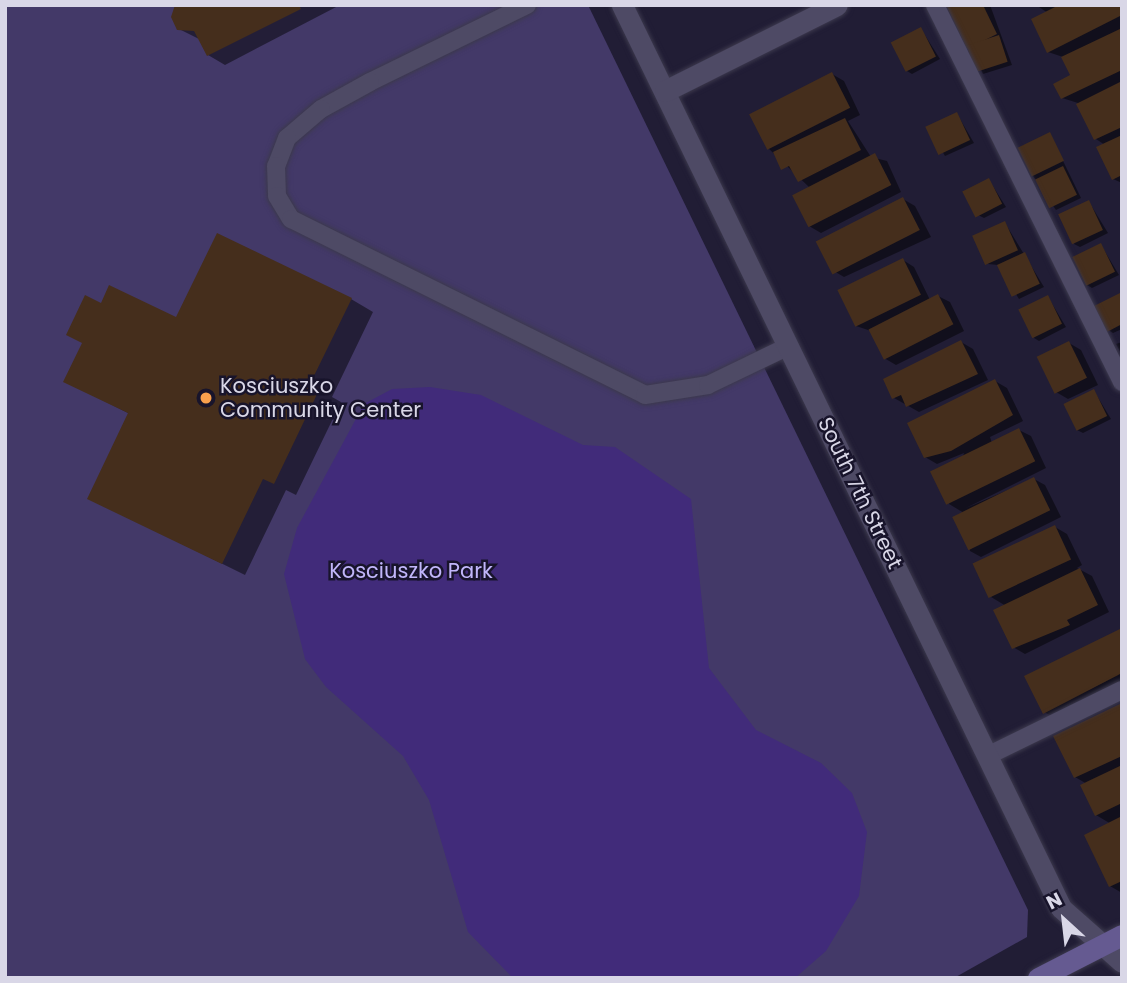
<!DOCTYPE html>
<html>
<head>
<meta charset="utf-8">
<style>
	body { margin:0 }
	#map { position:relative; width:1127px; height:983px; overflow:hidden; background:#211d35; font-family:Poppins,sans-serif }
	div>[style] { position:absolute }
	.green>* { inset:0; background:#433968 }
	.water>* { inset:0; background:#412b7a }
	.shadow>* { inset:0; background:#0007 }
	.building>* { inset:0; background:#452e1c; transform-origin:0 0 }
	.roads { filter:drop-shadow(0 0 2px #3c394d) drop-shadow(0 0 2px #3c394d) }
	.lane>* { height:18px; margin:-9px; padding:0 9px; transform-origin:9px; border-radius:9px; background:#4e4a65 }
	.street>* { height:21px; margin:-10.5px; padding:0 10.5px; transform-origin:10.5px; border-radius:10.5px; background:#4e4a65 }
	.secondary>* { height:21px; margin:-10.5px; padding:0 10.5px; transform-origin:10.5px; border-radius:10.5px; background:#655a91 }
	.dots>* { width:19px; height:19px; translate:-50% -50%; box-sizing:border-box; border:4px solid #18142b; border-radius:50% }
	span { translate:-50% -50%; white-space:nowrap; text-align:center; line-height:1.15; -webkit-text-stroke:5px #18142b; paint-order:stroke }
	.poi-label { font-size:21px; color:#d9d7e7 }
	.left { translate:0 -50%; text-align:left }
	.street-label { font-size:21px; color:#d9d7e7 }
	.park-label { font-size:21px; color:#c1b6fa }
	.frame { position:absolute; inset:0; border:7px solid #d9d7e7; pointer-events:none }
	.north { position:absolute; left:1029px; top:885px; width:70px; height:70px; -webkit-text-stroke:5px #18142b; paint-order:stroke; rotate:333deg; font-size:19px; font-weight:700; line-height:28px; text-align:center; color:#d9d7e7 }
	.north::after { content:''; display:block; margin:auto; width:24px; height:32px; background:#d9d7e7; clip-path:polygon(50% 0,100% 100%,50% 72%,0 100%) }
</style>
</head>
<body>
<div id="map">
	<div class="green">
		<div style="clip-path:polygon(5px 5px,588px 5px,1028px 910px,1027px 937px,954px 978px,5px 978px)"></div>
	</div>
	<div class="water">
		<div style="clip-path:polygon(430px 387px,481px 395px,583px 445px,615px 447px,691px 499px,709px 668px,756px 730px,821px 763px,852px 793px,867px 832px,859px 896px,826px 951px,795px 978px,513px 978px,468px 932px,429px 800px,403px 756px,326px 687px,305px 659px,284px 574px,297px 528px,364px 404px,392px 389px)"></div>
	</div>
	<div class="shadow">
		<div style="clip-path:polygon(209px 5px,340px 5px,225px 65px,208px 55px,201px 40px,179px 29px)"></div>
		<div style="clip-path:polygon(948px 5px,990px 5px,1012px 65px,983px 74px)"></div>
		<div style="clip-path:polygon(1036px 5px,1122px 5px,1122px 183px,1113px 179px,1105px 145px,1096px 139px,1078px 103px,1062px 98px,1072px 76px,1063px 57px,1048px 52px,1048px 13px)"></div>
		<div style="clip-path:polygon(921px 29px,940px 59px,912px 74px,907px 71px)"></div>
		<div style="clip-path:polygon(832px 74px,844px 81px,860px 115px,848px 121px,871px 157px,887px 161px,901px 192px,821px 233px,809px 226px,809px 187px,768px 148px)"></div>
		<div style="clip-path:polygon(957px 114px,974px 143px,945px 156px,928px 128px)"></div>
		<div style="clip-path:polygon(1050px 134px,1081px 198px,1056px 210px,1033px 176px)"></div>
		<div style="clip-path:polygon(989px 180px,1006px 207px,984px 218px,978px 215px)"></div>
		<div style="clip-path:polygon(903px 199px,915px 206px,931px 237px,844px 277px,832px 270px)"></div>
		<div style="clip-path:polygon(1089px 202px,1108px 233px,1080px 247px,1074px 244px)"></div>
		<div style="clip-path:polygon(1005px 223px,1044px 287px,1019px 299px,998px 265px,988px 264px)"></div>
		<div style="clip-path:polygon(1101px 245px,1119px 275px,1092px 288px,1087px 285px)"></div>
		<div style="clip-path:polygon(903px 260px,914px 267px,930px 300px,938px 296px,950px 302px,964px 331px,896px 365px,884px 358px,871px 331px,856px 326px)"></div>
		<div style="clip-path:polygon(1122px 294px,1122px 329px,1113px 333px,1108px 330px)"></div>
		<div style="clip-path:polygon(1048px 297px,1066px 327px,1039px 341px,1034px 338px)"></div>
		<div style="clip-path:polygon(351px 299px,373px 312px,332px 397px,341px 402px,296px 495px,286px 490px,245px 575px,89px 498px,130px 414px,65px 381px,101px 305px,177px 320px)"></div>
		<div style="clip-path:polygon(961px 342px,973px 349px,988px 380px,919px 412px,894px 398px)"></div>
		<div style="clip-path:polygon(1122px 342px,1122px 355px,1116px 344px)"></div>
		<div style="clip-path:polygon(1069px 343px,1081px 350px,1098px 385px,1068px 399px,1056px 392px)"></div>
		<div style="clip-path:polygon(995px 381px,1007px 388px,1023px 421px,990px 437px,992px 443px,1019px 430px,1031px 436px,1046px 468px,966px 508px,1034px 479px,1045px 485px,1061px 517px,981px 557px,970px 551px,964px 513px,949px 504px,964px 453px,937px 464px,925px 457px)"></div>
		<div style="clip-path:polygon(1094px 391px,1111px 419px,1083px 433px,1077px 430px)"></div>
		<div style="clip-path:polygon(1055px 527px,1067px 534px,1082px 565px,1077px 568px,1092px 576px,1109px 612px,1025px 654px,1013px 647px,1006px 606px,991px 597px)"></div>
		<div style="clip-path:polygon(1122px 630px,1122px 691px,1062px 722px,1044px 712px)"></div>
		<div style="clip-path:polygon(1122px 705px,1122px 893px,1110px 886px,1111px 824px,1096px 815px,1087px 784px,1075px 777px)"></div>
	</div>
	<div class="building">
		<div style="clip-path:polygon(175px 5px,299px 5px,301px 9px,207px 56px,194px 31px,177px 30px,171px 17px)"></div>
		<div style="clip-path:polygon(946px 5px,983px 5px,997px 34px,967px 49px)"></div>
		<div style="clip-path:polygon(1059px 5px,1122px 5px,1122px 15px,1047px 53px,1031px 19px)"></div>
		<div style="left:921px;top:27px;width:33px;height:34px;rotate:63deg"></div>
		<div style="clip-path:polygon(1122px 28px,1122px 70px,1061px 99px,1053px 84px,1070px 75px,1061px 57px)"></div>
		<div style="left:999px;top:35px;width:28px;height:34px;rotate:72deg"></div>
		<div style="left:832px;top:72px;width:40px;height:93px;rotate:63deg"></div>
		<div style="clip-path:polygon(1122px 81px,1122px 127px,1094px 140px,1076px 104px)"></div>
		<div style="left:957px;top:112px;width:31px;height:35px;rotate:65deg"></div>
		<div style="clip-path:polygon(845px 118px,861px 150px,798px 182px,789px 166px,781px 170px,773px 152px)"></div>
		<div style="left:1050px;top:132px;width:32px;height:36px;rotate:64deg"></div>
		<div style="clip-path:polygon(1122px 135px,1122px 175px,1112px 180px,1096px 147px)"></div>
		<div style="left:875px;top:153px;width:36px;height:93px;rotate:63deg"></div>
		<div style="left:1063px;top:166px;width:32px;height:31px;rotate:64deg"></div>
		<div style="left:989px;top:178px;width:29px;height:30px;rotate:63deg"></div>
		<div style="left:903px;top:197px;width:37px;height:98px;rotate:63deg"></div>
		<div style="left:1089px;top:200px;width:33px;height:34px;rotate:65deg"></div>
		<div style="left:1005px;top:221px;width:32px;height:36px;rotate:66deg"></div>
		<div style="clip-path:polygon(217px 233px,352px 298px,310px 384px,320px 388px,274px 484px,263px 479px,222px 564px,87px 499px,128px 413px,63px 382px,82px 343px,66px 335px,85px 295px,101px 303px,109px 285px,176px 317px)"></div>
		<div style="left:1101px;top:243px;width:32px;height:32px;rotate:64deg"></div>
		<div style="left:1025px;top:252px;width:35px;height:31px;rotate:65deg"></div>
		<div style="left:903px;top:258px;width:41px;height:73px;rotate:64deg"></div>
		<div style="clip-path:polygon(1122px 292px,1122px 324px,1107px 332px,1094px 306px)"></div>
		<div style="left:938px;top:294px;width:34px;height:78px;rotate:63deg"></div>
		<div style="left:1048px;top:295px;width:32px;height:33px;rotate:64deg"></div>
		<div style="clip-path:polygon(961px 340px,978px 374px,906px 407px,901px 395px,892px 399px,883px 379px)"></div>
		<div style="left:1069px;top:341px;width:41px;height:36px;rotate:64deg"></div>
		<div style="clip-path:polygon(995px 379px,1013px 415px,951px 451px,924px 458px,907px 423px)"></div>
		<div style="left:1094px;top:389px;width:30px;height:34px;rotate:64deg"></div>
		<div style="left:1019px;top:428px;width:37px;height:99px;rotate:64deg"></div>
		<div style="left:1034px;top:477px;width:37px;height:91px;rotate:64deg"></div>
		<div style="left:1055px;top:525px;width:38px;height:91px;rotate:65deg"></div>
		<div style="clip-path:polygon(1080px 568px,1098px 605px,1067px 620px,1070px 625px,1012px 649px,993px 610px)"></div>
		<div style="clip-path:polygon(1122px 628px,1122px 673px,1043px 714px,1024px 676px)"></div>
		<div style="clip-path:polygon(1122px 703px,1122px 756px,1074px 778px,1053px 736px)"></div>
		<div style="clip-path:polygon(1122px 765px,1122px 803px,1095px 816px,1080px 785px)"></div>
		<div style="clip-path:polygon(1122px 816px,1122px 881px,1109px 887px,1084px 835px)"></div>
	</div>
	<div class="roads">
		<div class="lane">
			<div style="left:527px;top:5px;width:175px;rotate:153.9deg"></div>
			<div style="left:370px;top:82px;width:56px;rotate:151.1deg"></div>
			<div style="left:321px;top:109px;width:45px;rotate:139.5deg"></div>
			<div style="left:287px;top:138px;width:30px;rotate:111deg"></div>
			<div style="left:276px;top:166px;width:30px;rotate:88deg"></div>
			<div style="left:277px;top:196px;width:27px;rotate:59deg"></div>
			<div style="left:291px;top:219px;width:395px;rotate:26.4deg"></div>
			<div style="left:645px;top:395px;width:64px;rotate:-9deg"></div>
			<div style="left:708px;top:385px;width:90px;rotate:-25.7deg"></div>
			<div style="left:935px;top:5px;width:421px;rotate:63.6deg"></div>
			<div style="left:987px;top:756px;width:150px;rotate:-26.1deg"></div>
		</div>
		<div class="street">
			<div style="left:622px;top:5px;width:1004px;rotate:64.07deg"></div>
			<div style="left:1061px;top:908px;width:81px;rotate:41.5deg"></div>
			<div style="left:665px;top:91px;width:192px;rotate:-26.6deg"></div>
		</div>
		<div class="secondary">
			<div style="left:1038px;top:978px;width:94px;rotate:-27.1deg"></div>
		</div>
	</div>
	<div class="dots">
		<div style="left:206px;top:398px;background:#f9a04d"></div>
	</div>
	<div class="poi-label">
		<span class="left" style="left:220px;top:398px">Kosciuszko<br>Community Center</span>
	</div>
	<div class="street-label">
		<span style="left:860px;top:493px;rotate:64deg">South 7th Street</span>
	</div>
	<div class="park-label">
		<span style="left:411px;top:571px">Kosciuszko Park</span>
	</div>
	<div class="frame"></div>
	<div class="north">N</div>
</div>
</body>
</html>
